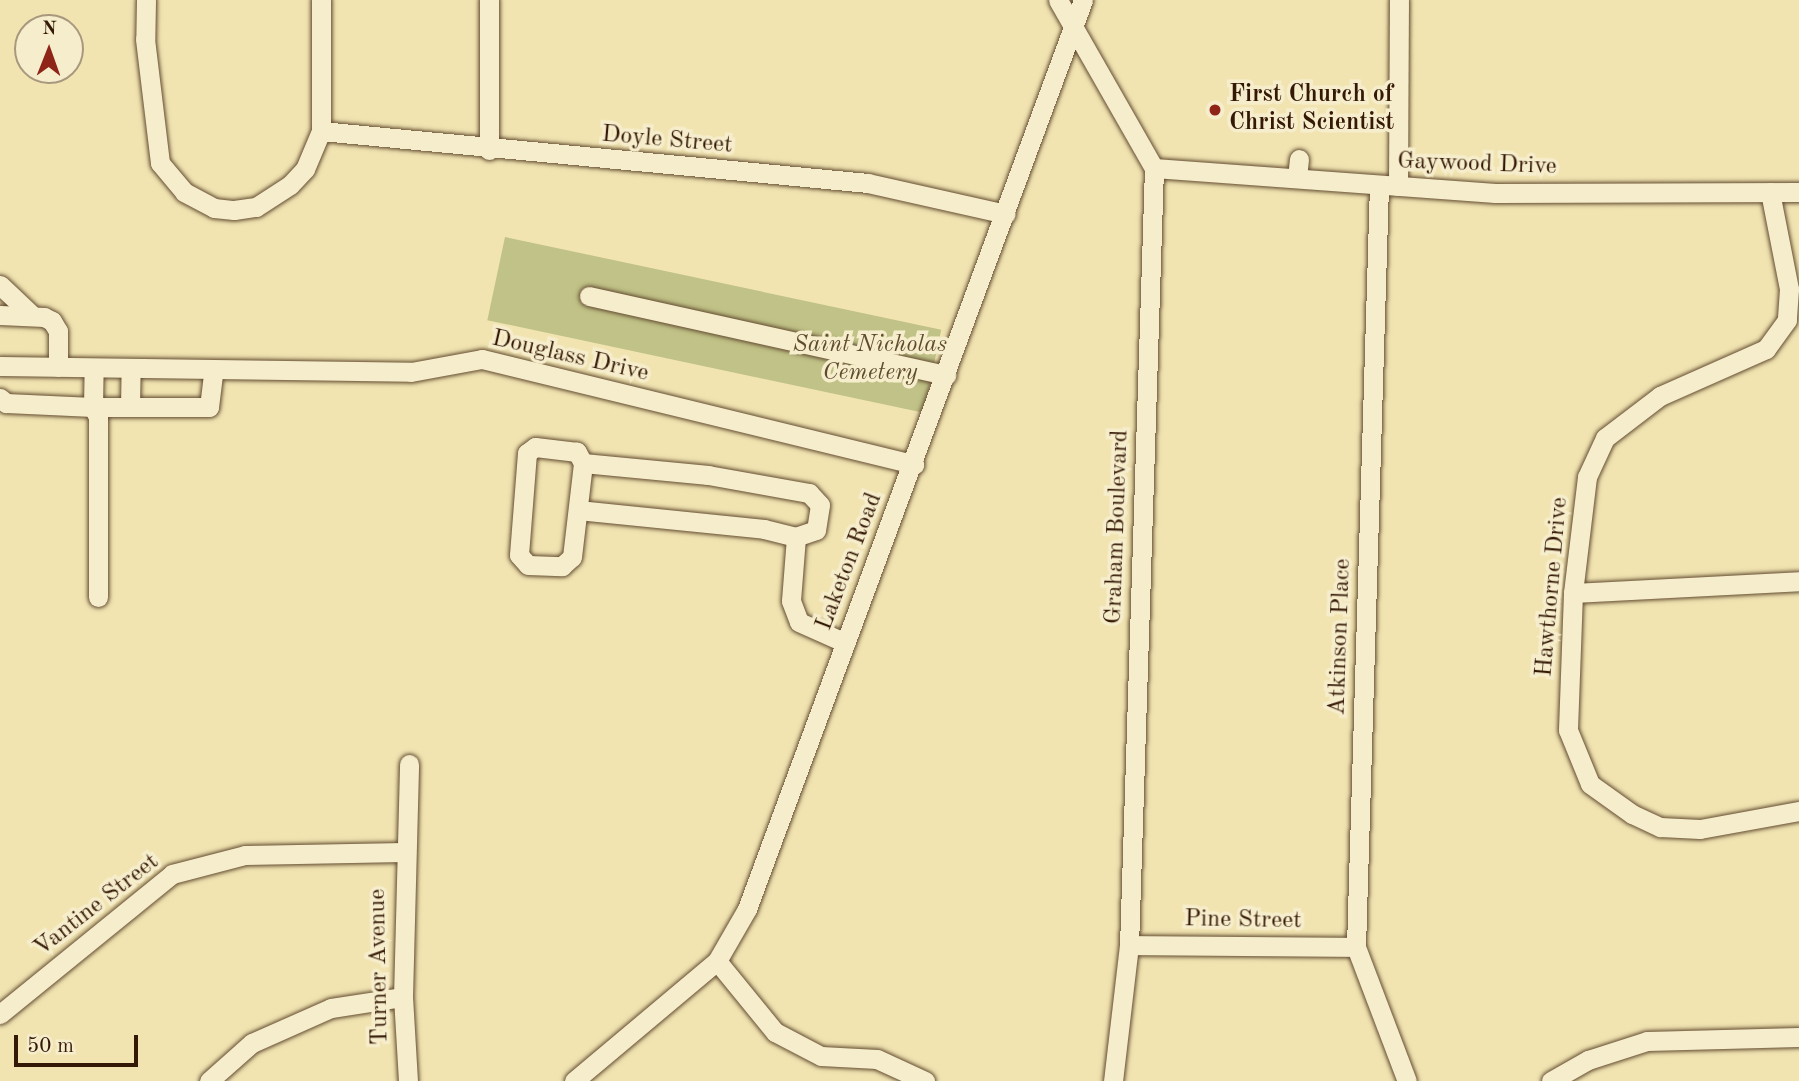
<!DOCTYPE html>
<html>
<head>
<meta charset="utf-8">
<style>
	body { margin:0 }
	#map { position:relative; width:1799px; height:1081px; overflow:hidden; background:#f1e4b1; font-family:"Old Standard TT",serif }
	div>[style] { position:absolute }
	.green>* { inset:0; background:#c0c287; transform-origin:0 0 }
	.roads { filter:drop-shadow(0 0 2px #634c31) drop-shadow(0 0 2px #634c31) }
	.minor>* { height:19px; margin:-9.5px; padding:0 9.5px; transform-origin:9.5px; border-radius:9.5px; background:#f6edcc }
	.dots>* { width:19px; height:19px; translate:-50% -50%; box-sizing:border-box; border:4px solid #f6edcc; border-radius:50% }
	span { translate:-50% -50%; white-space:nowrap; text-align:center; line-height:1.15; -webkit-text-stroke:7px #f6edcc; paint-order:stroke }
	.poi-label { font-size:24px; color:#341906; font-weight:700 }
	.left { translate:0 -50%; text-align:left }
	.street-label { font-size:24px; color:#341906 }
	.park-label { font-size:24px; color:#5e4c2d; font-style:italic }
	.north { position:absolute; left:14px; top:14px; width:70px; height:70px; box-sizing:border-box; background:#f6edcc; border:2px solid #a8987d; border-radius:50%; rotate:1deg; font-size:19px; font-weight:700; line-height:28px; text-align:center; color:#341906 }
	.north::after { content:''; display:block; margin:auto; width:24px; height:32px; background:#8f2418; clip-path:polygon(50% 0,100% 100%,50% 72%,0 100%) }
	.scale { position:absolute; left:14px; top:1035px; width:124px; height:32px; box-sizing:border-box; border:4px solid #341906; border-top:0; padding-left:9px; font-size:21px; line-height:24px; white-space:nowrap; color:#341906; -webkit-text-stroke:5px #f6edcc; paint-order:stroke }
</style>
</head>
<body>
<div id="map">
	<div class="green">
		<div style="left:505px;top:237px;width:446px;height:85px;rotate:12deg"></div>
	</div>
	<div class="roads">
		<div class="minor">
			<div style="left:146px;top:0;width:39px;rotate:91deg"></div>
			<div style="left:145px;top:39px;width:125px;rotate:83.1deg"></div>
			<div style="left:160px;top:163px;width:38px;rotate:50deg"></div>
			<div style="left:184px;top:192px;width:34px;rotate:28deg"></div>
			<div style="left:214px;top:208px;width:20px;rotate:6deg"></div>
			<div style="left:234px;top:210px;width:22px;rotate:-8deg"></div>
			<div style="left:256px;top:207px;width:40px;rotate:-32.9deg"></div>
			<div style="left:290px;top:185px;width:22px;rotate:-47deg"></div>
			<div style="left:305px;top:169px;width:41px;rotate:-67.2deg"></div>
			<div style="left:321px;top:131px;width:131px;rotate:-90deg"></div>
			<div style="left:489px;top:0;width:150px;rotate:90deg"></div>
			<div style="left:1058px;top:0;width:193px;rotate:60.3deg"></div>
			<div style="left:1154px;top:168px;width:777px;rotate:91.84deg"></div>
			<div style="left:1129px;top:945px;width:137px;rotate:96.7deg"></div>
			<div style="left:321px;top:131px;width:549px;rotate:5.43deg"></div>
			<div style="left:868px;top:183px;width:141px;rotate:12.7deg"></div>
			<div style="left:1154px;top:168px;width:342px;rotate:4.2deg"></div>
			<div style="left:1495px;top:193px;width:304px;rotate:-0.2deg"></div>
			<div style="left:1297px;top:178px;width:19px;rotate:-84deg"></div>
			<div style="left:1379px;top:185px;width:762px;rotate:91.73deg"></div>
			<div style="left:1356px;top:947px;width:143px;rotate:69.2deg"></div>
			<div style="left:1398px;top:186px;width:186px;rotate:-89.7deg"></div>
			<div style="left:1770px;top:192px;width:99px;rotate:78.9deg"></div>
			<div style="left:1789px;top:289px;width:31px;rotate:94deg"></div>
			<div style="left:1787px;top:320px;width:36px;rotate:126deg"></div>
			<div style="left:1766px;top:349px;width:116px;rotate:156.1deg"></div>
			<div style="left:1660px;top:396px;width:69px;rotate:142.6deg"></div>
			<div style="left:1605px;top:438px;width:43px;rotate:114.8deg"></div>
			<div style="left:1587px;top:477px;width:117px;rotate:96.9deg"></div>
			<div style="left:1573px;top:593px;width:137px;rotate:92.1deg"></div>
			<div style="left:1568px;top:730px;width:58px;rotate:67.8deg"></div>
			<div style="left:1590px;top:784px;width:52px;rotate:35.5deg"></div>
			<div style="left:1632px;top:814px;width:31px;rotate:25deg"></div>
			<div style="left:1660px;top:827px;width:40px;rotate:2.9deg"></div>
			<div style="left:1700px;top:829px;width:101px;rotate:-10.3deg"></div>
			<div style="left:0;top:285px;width:45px;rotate:43.2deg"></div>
			<div style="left:589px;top:296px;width:366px;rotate:12.5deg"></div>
			<div style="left:0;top:315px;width:44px;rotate:2.6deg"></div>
			<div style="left:44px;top:317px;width:9px;rotate:27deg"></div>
			<div style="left:52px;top:321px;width:12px;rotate:59deg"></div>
			<div style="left:58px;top:331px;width:36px;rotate:90deg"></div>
			<div style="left:0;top:366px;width:411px;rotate:0.8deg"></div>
			<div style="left:411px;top:372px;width:72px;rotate:-10.4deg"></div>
			<div style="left:482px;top:359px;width:445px;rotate:13.7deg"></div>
			<div style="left:0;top:398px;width:8px;rotate:40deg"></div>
			<div style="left:6px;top:403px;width:87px;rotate:2.6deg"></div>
			<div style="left:93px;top:407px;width:39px;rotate:-89deg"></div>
			<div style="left:130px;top:407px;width:39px;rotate:-89deg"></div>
			<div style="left:583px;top:463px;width:13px;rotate:-119deg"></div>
			<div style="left:577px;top:452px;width:42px;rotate:-173.2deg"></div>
			<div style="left:535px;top:447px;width:10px;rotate:143deg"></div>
			<div style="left:527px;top:453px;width:102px;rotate:94.5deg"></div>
			<div style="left:519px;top:555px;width:13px;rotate:48deg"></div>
			<div style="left:528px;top:565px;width:34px;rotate:2deg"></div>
			<div style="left:562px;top:566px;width:13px;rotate:-42deg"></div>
			<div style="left:572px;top:557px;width:95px;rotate:-83.3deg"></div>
			<div style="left:583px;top:463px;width:126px;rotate:5.5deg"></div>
			<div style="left:708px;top:475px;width:103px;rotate:10.1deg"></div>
			<div style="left:809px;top:493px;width:16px;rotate:47deg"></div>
			<div style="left:820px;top:505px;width:25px;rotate:99deg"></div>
			<div style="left:816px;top:530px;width:21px;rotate:161deg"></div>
			<div style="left:796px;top:537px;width:64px;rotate:94.5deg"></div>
			<div style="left:791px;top:601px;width:22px;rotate:69deg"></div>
			<div style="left:799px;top:622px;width:51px;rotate:24.1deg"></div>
			<div style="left:578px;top:510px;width:187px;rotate:5.8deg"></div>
			<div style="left:764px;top:529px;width:33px;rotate:14deg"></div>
			<div style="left:1573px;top:593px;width:226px;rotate:-3deg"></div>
			<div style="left:98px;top:597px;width:180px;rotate:-90deg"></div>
			<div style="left:98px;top:417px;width:11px;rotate:-117deg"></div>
			<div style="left:93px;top:407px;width:116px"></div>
			<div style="left:209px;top:407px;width:38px;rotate:-83deg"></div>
			<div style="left:1129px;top:945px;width:227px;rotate:0.5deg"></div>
			<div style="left:717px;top:961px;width:92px;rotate:50.8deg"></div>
			<div style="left:775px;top:1032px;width:52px;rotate:27.6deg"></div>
			<div style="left:821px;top:1056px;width:56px;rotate:3.1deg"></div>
			<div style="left:877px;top:1059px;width:53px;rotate:24.6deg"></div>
			<div style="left:0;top:1014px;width:222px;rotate:-39.1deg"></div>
			<div style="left:172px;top:874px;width:75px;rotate:-14.6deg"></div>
			<div style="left:245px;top:855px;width:159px;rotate:-1.1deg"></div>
			<div style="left:209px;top:1081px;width:57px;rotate:-41.5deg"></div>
			<div style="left:252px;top:1043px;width:86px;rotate:-23.9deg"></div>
			<div style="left:331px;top:1008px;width:73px;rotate:-8.7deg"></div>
			<div style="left:408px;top:1081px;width:84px;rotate:-93.4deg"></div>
			<div style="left:403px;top:997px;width:233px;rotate:-88.5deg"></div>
			<div style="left:574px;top:1081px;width:187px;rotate:-40deg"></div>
			<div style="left:717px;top:961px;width:60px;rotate:-60deg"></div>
			<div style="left:747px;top:909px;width:969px;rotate:-69.71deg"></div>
			<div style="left:1551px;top:1081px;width:43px;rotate:-29.6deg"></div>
			<div style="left:1588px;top:1060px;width:62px;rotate:-17.9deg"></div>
			<div style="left:1647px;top:1041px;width:152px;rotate:-1.5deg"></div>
		</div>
	</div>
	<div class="dots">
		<div style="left:1215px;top:110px;background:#8f2418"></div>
	</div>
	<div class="poi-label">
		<span class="left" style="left:1229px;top:110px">First Church of<br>Christ Scientist</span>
	</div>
	<div class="street-label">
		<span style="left:667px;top:141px;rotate:5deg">Doyle Street</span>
		<span style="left:1477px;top:165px;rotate:2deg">Gaywood Drive</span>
		<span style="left:570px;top:357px;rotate:13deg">Douglass Drive</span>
		<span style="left:1118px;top:527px;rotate:-88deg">Graham Boulevard</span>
		<span style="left:850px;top:562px;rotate:-69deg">Laketon Road</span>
		<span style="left:1553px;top:587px;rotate:-85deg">Hawthorne Drive</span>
		<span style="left:1341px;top:637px;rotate:-88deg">Atkinson Place</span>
		<span style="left:97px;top:906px;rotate:-38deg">Vantine Street</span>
		<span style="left:1243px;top:921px;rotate:1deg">Pine Street</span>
		<span style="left:380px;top:967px;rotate:-91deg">Turner Avenue</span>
	</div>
	<div class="park-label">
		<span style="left:870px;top:360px">Saint Nicholas<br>Cemetery</span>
	</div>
	<div class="north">N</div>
	<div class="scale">50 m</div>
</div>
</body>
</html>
